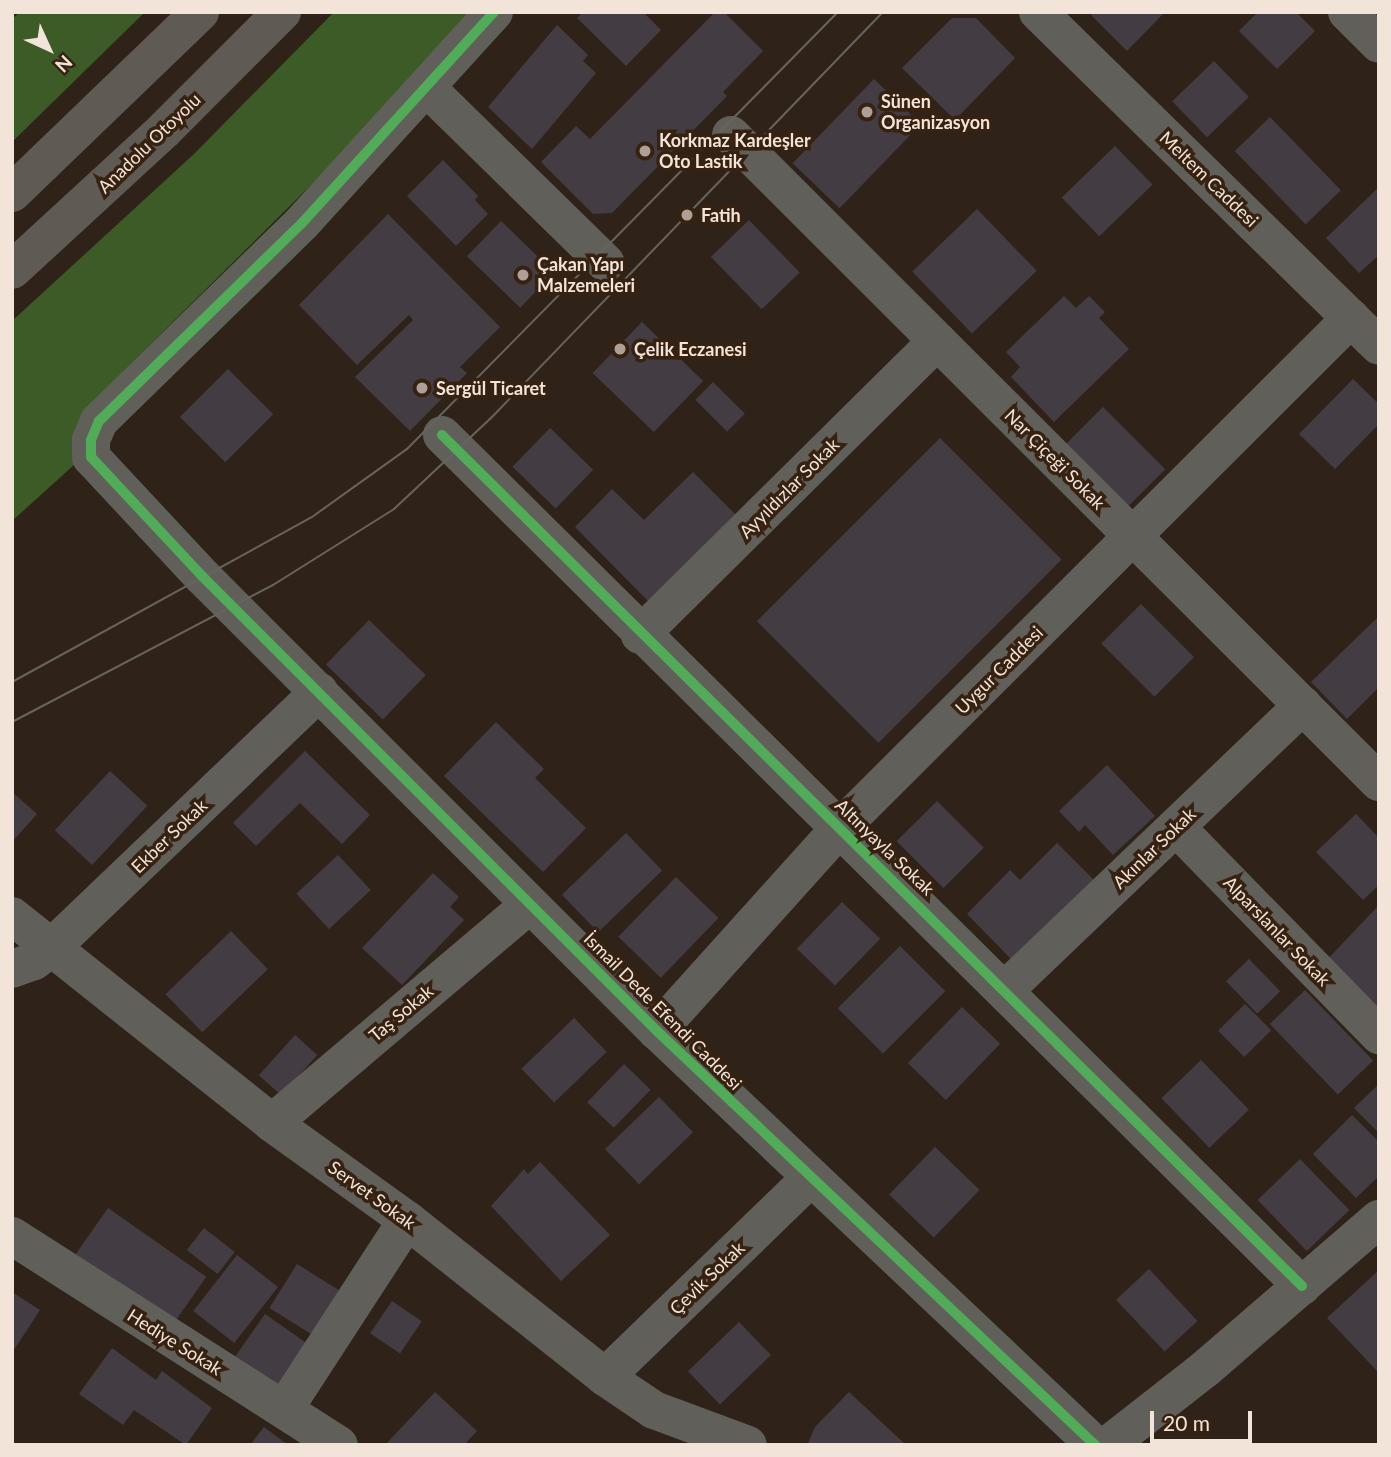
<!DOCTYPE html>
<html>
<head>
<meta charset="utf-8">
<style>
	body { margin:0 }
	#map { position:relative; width:1391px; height:1457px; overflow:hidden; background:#2f2319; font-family:Lato,sans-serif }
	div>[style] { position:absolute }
	.forest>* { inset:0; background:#3c5b27 }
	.building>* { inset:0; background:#443c43; transform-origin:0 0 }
	.minor>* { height:38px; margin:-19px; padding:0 19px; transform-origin:19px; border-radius:19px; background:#605f5a }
	.highway>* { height:38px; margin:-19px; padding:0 19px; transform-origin:19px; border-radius:19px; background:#5f5b54 }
	.tram>* { height:2px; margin:-1px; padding:0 1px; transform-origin:1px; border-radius:1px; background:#67645f }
	.cycleway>* { height:10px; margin:-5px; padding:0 5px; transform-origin:5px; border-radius:5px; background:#51ab58 }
	.dots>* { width:19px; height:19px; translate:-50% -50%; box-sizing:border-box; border:4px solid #372211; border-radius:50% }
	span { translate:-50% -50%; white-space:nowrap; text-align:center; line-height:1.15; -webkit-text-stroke:7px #372211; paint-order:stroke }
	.poi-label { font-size:18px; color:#f2e4d9; font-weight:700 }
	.left { translate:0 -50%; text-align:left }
	.street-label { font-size:18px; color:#f2e4d9 }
	.frame { position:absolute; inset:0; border:14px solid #f2e4d9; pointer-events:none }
	.north { position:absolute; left:14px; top:14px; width:70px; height:70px; -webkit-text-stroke:5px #372211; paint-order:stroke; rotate:135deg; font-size:19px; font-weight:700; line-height:28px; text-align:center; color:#f2e4d9 }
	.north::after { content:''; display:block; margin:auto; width:24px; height:32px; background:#f2e4d9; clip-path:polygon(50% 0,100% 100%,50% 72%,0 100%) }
	.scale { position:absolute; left:1150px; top:1411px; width:102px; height:32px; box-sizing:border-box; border:4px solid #f2e4d9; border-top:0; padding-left:9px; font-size:21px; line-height:24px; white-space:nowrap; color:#f2e4d9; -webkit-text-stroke:5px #372211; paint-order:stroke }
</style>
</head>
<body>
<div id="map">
	<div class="forest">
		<div style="clip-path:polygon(20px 12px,145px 12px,12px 142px,12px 19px)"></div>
		<div style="clip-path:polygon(334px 12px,478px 12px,419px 78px,84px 410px,75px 464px,12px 521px,12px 321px,194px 154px)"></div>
	</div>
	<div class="building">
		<div style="clip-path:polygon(583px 12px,643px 12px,661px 30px,626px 66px,577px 18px)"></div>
		<div style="clip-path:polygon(715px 12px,724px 12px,763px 51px,723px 92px,727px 96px,612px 213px,593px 214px,541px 162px,576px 126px,590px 139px)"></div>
		<div style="clip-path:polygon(1094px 12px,1165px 12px,1127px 51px,1091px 15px)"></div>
		<div style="clip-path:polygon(1258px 12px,1296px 12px,1315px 31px,1277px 69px,1239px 31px)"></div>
		<div style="clip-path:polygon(952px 18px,976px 18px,1015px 58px,955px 120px,902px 68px)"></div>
		<div style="clip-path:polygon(557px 25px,588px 55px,583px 61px,596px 73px,532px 149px,488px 107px)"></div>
		<div style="left:1214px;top:61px;width:50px;height:58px;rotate:46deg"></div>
		<div style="left:874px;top:79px;width:65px;height:117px;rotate:44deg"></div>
		<div style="left:1270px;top:117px;width:102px;height:49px;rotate:46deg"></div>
		<div style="left:1115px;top:146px;width:54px;height:74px;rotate:46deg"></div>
		<div style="clip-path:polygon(443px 160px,478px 196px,475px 200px,488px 214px,456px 246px,407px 196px)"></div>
		<div style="clip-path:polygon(1379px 187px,1379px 255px,1359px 273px,1326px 238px)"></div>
		<div style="left:977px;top:209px;width:86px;height:90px;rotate:46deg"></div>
		<div style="clip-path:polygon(388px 214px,500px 327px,460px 367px,467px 373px,410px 431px,355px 377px,413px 320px,409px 315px,357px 365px,299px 305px)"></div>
		<div style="left:749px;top:220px;width:73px;height:53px;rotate:46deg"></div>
		<div style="left:501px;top:221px;width:74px;height:49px;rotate:44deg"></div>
		<div style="clip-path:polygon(1064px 296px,1076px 308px,1089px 296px,1105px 312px,1099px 318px,1129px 349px,1054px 422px,1011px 377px,1020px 367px,1006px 352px)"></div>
		<div style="left:642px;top:322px;width:85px;height:71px;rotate:44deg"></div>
		<div style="left:228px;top:369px;width:64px;height:68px;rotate:45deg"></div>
		<div style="clip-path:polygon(1353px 379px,1379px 404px,1379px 424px,1335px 469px,1299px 434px)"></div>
		<div style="left:713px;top:382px;width:45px;height:25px;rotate:45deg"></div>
		<div style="left:1103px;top:407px;width:88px;height:52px;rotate:45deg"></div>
		<div style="left:550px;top:428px;width:60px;height:54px;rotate:44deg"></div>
		<div style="left:940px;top:438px;width:172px;height:259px;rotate:45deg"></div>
		<div style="clip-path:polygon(693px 472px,737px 516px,650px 603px,575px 527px,612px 489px,644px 520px)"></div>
		<div style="left:1141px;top:604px;width:75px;height:56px;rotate:45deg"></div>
		<div style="clip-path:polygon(1379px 616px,1379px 687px,1347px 719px,1311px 682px)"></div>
		<div style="left:369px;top:620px;width:79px;height:62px;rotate:44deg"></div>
		<div style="clip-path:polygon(496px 722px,544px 769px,535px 778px,586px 828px,543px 872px,444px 776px)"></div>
		<div style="clip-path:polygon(305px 751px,370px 815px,342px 844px,300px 803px,256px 846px,233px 823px)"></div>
		<div style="clip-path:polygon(1107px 765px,1155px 816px,1113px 855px,1085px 825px,1079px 832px,1059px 811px)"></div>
		<div style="left:110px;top:771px;width:51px;height:81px;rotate:43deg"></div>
		<div style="clip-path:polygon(12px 792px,37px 814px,12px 842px)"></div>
		<div style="left:937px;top:801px;width:66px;height:57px;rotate:45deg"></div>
		<div style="clip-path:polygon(1356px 814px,1379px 838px,1379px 885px,1363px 900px,1316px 852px)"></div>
		<div style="left:626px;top:833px;width:52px;height:89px;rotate:46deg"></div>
		<div style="clip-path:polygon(1057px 843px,1094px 880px,1013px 961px,967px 914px,1010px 870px,1020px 880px)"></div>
		<div style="left:338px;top:855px;width:48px;height:57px;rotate:47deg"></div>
		<div style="clip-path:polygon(433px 873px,459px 897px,450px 907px,464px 920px,402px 985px,362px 948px)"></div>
		<div style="left:676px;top:877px;width:59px;height:83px;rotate:44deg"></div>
		<div style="left:842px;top:902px;width:53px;height:65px;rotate:44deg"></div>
		<div style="clip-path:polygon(1379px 905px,1379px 1017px,1323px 964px)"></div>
		<div style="left:231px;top:931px;width:53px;height:91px;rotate:46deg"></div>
		<div style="left:900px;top:946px;width:64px;height:88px;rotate:45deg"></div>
		<div style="left:1249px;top:959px;width:45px;height:32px;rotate:46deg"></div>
		<div style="left:1305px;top:990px;width:98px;height:49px;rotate:46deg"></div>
		<div style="left:1245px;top:1004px;width:37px;height:38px;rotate:45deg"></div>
		<div style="left:962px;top:1007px;width:53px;height:78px;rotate:44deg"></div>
		<div style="left:574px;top:1018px;width:47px;height:73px;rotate:46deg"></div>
		<div style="left:295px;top:1035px;width:30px;height:54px;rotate:42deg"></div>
		<div style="left:1201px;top:1060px;width:69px;height:55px;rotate:46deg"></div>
		<div style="left:624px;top:1064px;width:37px;height:53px;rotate:44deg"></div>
		<div style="clip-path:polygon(1379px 1084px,1379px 1133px,1354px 1108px)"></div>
		<div style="left:659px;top:1097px;width:49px;height:75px;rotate:46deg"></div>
		<div style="clip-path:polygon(1352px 1115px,1379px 1142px,1379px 1176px,1356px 1198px,1313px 1154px)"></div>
		<div style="left:935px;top:1147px;width:62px;height:66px;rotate:44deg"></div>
		<div style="left:1300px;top:1159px;width:71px;height:59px;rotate:46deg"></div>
		<div style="clip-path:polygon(540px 1162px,610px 1235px,561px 1281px,491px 1206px,524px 1169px,528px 1174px)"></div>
		<div style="left:108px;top:1208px;width:120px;height:65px;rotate:35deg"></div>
		<div style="left:204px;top:1228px;width:39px;height:28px;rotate:38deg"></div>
		<div style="left:237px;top:1255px;width:52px;height:71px;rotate:38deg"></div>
		<div style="left:297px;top:1264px;width:59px;height:52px;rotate:32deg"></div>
		<div style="left:1149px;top:1269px;width:71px;height:45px;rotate:47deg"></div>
		<div style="clip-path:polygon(1379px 1270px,1379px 1369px,1377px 1371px,1327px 1318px)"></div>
		<div style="clip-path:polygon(12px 1292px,40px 1310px,12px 1353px)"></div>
		<div style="left:392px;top:1301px;width:36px;height:39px;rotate:34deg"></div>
		<div style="left:265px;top:1314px;width:61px;height:52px;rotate:35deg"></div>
		<div style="left:739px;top:1322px;width:46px;height:71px;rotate:46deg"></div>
		<div style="clip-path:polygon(112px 1348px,156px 1380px,162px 1371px,212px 1408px,186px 1445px,134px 1410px,123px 1425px,79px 1394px)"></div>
		<div style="clip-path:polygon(435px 1392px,477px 1431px,464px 1445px,385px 1445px)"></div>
		<div style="clip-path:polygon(849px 1392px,906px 1445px,808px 1443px,815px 1427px)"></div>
		<div style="clip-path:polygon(264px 1427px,288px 1445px,250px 1445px)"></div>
	</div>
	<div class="minor">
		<div style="left:494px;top:12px;width:285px;rotate:132.3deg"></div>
		<div style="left:302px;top:223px;width:284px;rotate:135.7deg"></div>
		<div style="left:99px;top:421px;width:21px;rotate:113deg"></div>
		<div style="left:91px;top:440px;width:17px;rotate:90deg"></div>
		<div style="left:91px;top:457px;width:164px;rotate:47deg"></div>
		<div style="left:203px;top:577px;width:642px;rotate:45deg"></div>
		<div style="left:657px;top:1031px;width:603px;rotate:43.39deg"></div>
		<div style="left:1038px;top:12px;width:477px;rotate:44.4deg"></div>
		<div style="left:1347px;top:12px;width:45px;rotate:45deg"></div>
		<div style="left:427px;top:88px;width:250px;rotate:44.4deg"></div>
		<div style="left:731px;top:135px;width:916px;rotate:44.96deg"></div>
		<div style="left:442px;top:435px;width:1210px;rotate:44.7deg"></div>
		<div style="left:640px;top:635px;width:418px;rotate:-44.7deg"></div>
		<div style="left:1176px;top:827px;width:291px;rotate:45.7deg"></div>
		<div style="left:12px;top:916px;width:332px;rotate:38.5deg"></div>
		<div style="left:272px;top:1123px;width:166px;rotate:35.7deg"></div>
		<div style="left:407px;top:1220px;width:253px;rotate:38.4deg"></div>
		<div style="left:605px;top:1377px;width:59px;rotate:34deg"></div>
		<div style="left:654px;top:1410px;width:100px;rotate:20.4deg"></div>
		<div style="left:12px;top:969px;width:23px;rotate:-20deg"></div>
		<div style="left:34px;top:961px;width:21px;rotate:-37deg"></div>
		<div style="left:51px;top:948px;width:371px;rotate:-43.7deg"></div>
		<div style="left:1005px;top:990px;width:412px;rotate:-43.7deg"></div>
		<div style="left:657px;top:1031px;width:273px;rotate:-48deg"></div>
		<div style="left:840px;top:828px;width:722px;rotate:-44.94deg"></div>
		<div style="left:272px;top:1123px;width:338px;rotate:-40.3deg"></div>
		<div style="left:12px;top:1236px;width:388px;rotate:32.6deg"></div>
		<div style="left:605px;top:1377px;width:284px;rotate:-44.1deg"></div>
		<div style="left:285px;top:1408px;width:224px;rotate:-57deg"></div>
		<div style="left:1108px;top:1445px;width:123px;rotate:-38.1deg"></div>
		<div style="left:1205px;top:1369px;width:230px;rotate:-40.8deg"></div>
	</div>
	<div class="highway">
		<div style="left:12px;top:193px;width:261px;rotate:-43.9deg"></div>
		<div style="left:12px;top:270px;width:207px;rotate:-42.6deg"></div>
		<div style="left:164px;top:130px;width:167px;rotate:-45deg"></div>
	</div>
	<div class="tram">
		<div style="left:12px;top:682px;width:342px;rotate:-28.8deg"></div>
		<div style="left:312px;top:517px;width:117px;rotate:-35.6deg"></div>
		<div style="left:407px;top:449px;width:614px;rotate:-45.4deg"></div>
		<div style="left:12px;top:722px;width:295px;rotate:-27.7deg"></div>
		<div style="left:273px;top:585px;width:143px;rotate:-32.1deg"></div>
		<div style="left:394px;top:509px;width:133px;rotate:-43.2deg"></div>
		<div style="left:491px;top:418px;width:564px;rotate:-46.01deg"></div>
	</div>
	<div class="cycleway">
		<div style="left:494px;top:12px;width:285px;rotate:132.3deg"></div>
		<div style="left:302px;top:223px;width:284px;rotate:135.7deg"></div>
		<div style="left:99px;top:421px;width:21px;rotate:113deg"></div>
		<div style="left:91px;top:440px;width:17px;rotate:90deg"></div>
		<div style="left:91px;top:457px;width:164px;rotate:47deg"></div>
		<div style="left:203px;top:577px;width:642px;rotate:45deg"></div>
		<div style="left:657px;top:1031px;width:603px;rotate:43.39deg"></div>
		<div style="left:442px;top:435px;width:1210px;rotate:44.7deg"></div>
	</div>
	<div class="dots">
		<div style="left:867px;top:112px;background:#aea096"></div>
		<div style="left:645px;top:151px;background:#aea096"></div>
		<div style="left:687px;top:215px;background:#aea096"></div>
		<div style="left:523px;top:275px;background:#aea096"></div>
		<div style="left:620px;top:349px;background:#aea096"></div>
		<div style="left:422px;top:388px;background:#aea096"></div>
	</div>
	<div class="poi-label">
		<span class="left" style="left:881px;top:112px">Sünen<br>Organizasyon</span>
		<span class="left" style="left:659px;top:151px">Korkmaz Kardeşler<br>Oto Lastik</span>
		<span class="left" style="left:701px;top:215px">Fatih</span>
		<span class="left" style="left:537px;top:275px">Çakan Yapı<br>Malzemeleri</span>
		<span class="left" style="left:634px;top:349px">Çelik Eczanesi</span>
		<span class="left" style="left:436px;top:388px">Sergül Ticaret</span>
	</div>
	<div class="street-label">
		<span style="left:149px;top:143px;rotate:-44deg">Anadolu Otoyolu</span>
		<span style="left:1209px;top:179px;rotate:44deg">Meltem Caddesi</span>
		<span style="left:1055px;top:459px;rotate:45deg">Nar Çiçeği Sokak</span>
		<span style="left:789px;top:488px;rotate:-45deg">Ayyıldızlar Sokak</span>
		<span style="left:999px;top:670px;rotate:-45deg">Uygur Caddesi</span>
		<span style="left:169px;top:836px;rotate:-44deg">Ekber Sokak</span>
		<span style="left:885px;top:847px;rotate:44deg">Altınyayla Sokak</span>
		<span style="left:1154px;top:848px;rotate:-44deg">Akınlar Sokak</span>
		<span style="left:1277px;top:931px;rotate:46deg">Alparslanlar Sokak</span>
		<span style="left:663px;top:1011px;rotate:45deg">İsmail Dede Efendi Caddesi</span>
		<span style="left:401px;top:1013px;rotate:-40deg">Taş Sokak</span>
		<span style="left:372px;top:1195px;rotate:36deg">Servet Sokak</span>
		<span style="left:707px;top:1278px;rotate:-44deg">Çevik Sokak</span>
		<span style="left:175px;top:1342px;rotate:32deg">Hediye Sokak</span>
	</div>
	<div class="frame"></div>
	<div class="north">N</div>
	<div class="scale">20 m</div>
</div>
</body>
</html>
